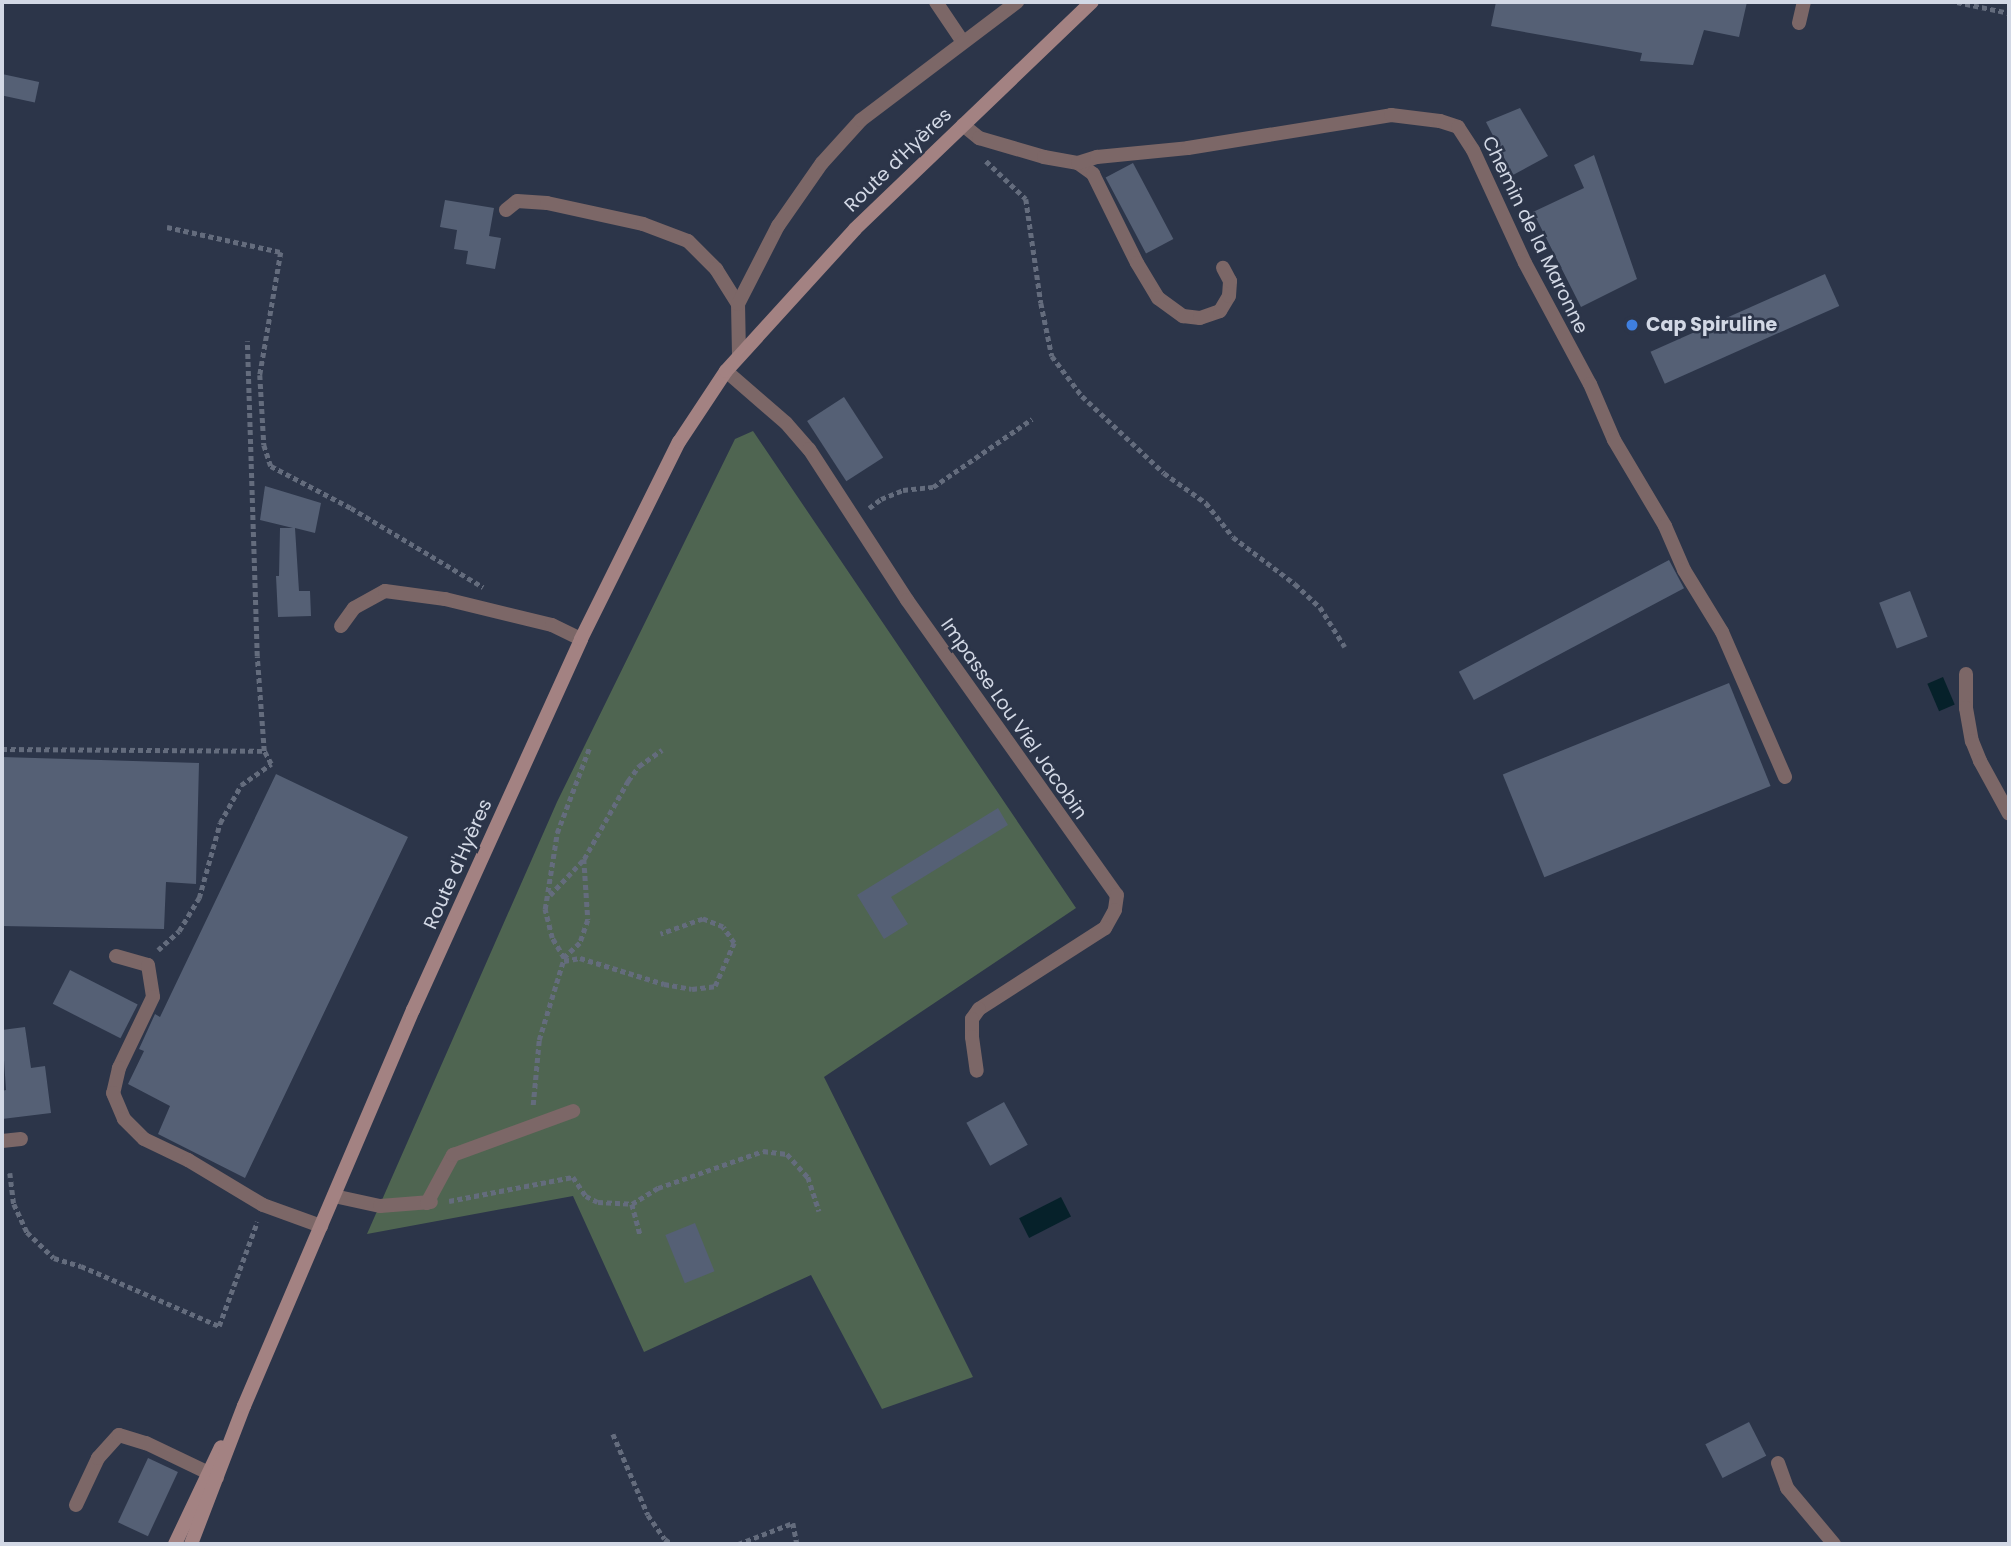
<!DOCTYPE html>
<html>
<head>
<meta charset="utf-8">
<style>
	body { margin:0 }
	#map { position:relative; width:2011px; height:1546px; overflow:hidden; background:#2c3549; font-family:Poppins,sans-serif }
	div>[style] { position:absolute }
	.green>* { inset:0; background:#4f6551 }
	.water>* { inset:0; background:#06212a; transform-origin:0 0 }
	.building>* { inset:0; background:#556075; transform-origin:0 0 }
	.path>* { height:4.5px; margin-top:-2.25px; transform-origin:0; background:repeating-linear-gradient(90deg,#646c7d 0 5px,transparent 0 8.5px) }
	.service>* { height:14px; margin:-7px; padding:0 7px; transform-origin:7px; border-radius:7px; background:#7c6767 }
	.minor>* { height:14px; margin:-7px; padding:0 7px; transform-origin:7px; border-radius:7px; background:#7c6767 }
	.secondary>* { height:14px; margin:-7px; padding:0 7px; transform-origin:7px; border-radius:7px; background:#a38282 }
	.dots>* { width:19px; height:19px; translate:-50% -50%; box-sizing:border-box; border:4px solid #2c3549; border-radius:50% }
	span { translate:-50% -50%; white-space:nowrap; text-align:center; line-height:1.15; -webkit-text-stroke:5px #2c3549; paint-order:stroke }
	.street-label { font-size:19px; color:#d2d8e5 }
	.poi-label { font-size:19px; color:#d2d8e5; font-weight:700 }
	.left { translate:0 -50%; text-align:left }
	.frame { position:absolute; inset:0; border:4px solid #d2d8e5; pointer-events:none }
</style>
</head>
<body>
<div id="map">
	<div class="green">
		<div style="clip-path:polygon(753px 431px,1076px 908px,824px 1077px,973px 1377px,882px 1409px,811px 1275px,644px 1352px,573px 1196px,367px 1234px,557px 802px,735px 439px)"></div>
	</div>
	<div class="water">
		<div style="left:1943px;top:677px;width:30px;height:17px;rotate:67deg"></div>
		<div style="left:1061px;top:1197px;width:22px;height:47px;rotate:63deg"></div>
	</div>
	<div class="building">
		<div style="clip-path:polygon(1496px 2px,1747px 2px,1739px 37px,1704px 30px,1693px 65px,1640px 61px,1642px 53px,1491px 26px)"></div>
		<div style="left:2px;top:74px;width:38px;height:21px;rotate:12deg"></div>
		<div style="clip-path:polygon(1520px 108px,1548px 156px,1513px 175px,1486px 122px)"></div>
		<div style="clip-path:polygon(1594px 155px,1637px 279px,1581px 307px,1533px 212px,1584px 188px,1574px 165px)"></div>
		<div style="left:1133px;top:163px;width:86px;height:31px;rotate:62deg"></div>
		<div style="clip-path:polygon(445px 200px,494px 208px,489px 236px,501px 238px,495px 269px,466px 264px,468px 251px,454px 249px,457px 230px,440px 227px)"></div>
		<div style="left:1825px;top:274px;width:35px;height:191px;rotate:66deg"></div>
		<div style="left:844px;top:397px;width:72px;height:44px;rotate:57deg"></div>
		<div style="clip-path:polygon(265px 486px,321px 503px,315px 533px,295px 528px,299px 591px,310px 591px,311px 616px,278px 617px,276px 576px,279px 576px,280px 528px,293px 528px,260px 520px)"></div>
		<div style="left:1669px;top:560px;width:32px;height:238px;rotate:62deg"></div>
		<div style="left:1910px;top:591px;width:49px;height:33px;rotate:69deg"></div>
		<div style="left:1729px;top:683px;width:111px;height:244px;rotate:68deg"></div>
		<div style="clip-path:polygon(2px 757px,199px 763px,196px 884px,166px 882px,164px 929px,2px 926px)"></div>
		<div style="clip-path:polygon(276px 774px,408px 837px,245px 1178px,158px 1134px,170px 1106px,128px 1084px,144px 1051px,139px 1049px,155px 1014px,160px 1017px)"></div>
		<div style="clip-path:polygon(998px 808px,1008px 825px,891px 897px,908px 924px,884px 939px,857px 895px)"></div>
		<div style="left:70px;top:970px;width:76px;height:38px;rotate:27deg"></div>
		<div style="clip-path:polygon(25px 1027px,31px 1068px,45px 1066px,51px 1113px,2px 1119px,2px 1091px,6px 1090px,2px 1030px)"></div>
		<div style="left:1004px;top:1102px;width:49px;height:43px;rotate:61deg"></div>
		<div style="left:695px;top:1223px;width:52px;height:32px;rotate:68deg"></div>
		<div style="left:1749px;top:1422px;width:38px;height:49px;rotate:63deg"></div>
		<div style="left:148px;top:1458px;width:33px;height:71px;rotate:25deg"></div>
	</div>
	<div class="path">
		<div style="left:1957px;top:2px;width:53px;rotate:11.9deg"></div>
		<div style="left:986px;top:161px;width:55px;rotate:43.5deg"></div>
		<div style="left:1026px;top:199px;width:105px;rotate:81.8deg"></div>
		<div style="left:1041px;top:303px;width:54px;rotate:78.3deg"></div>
		<div style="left:1052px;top:356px;width:50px;rotate:53.1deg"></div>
		<div style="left:1082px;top:396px;width:112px;rotate:43.2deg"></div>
		<div style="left:1164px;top:473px;width:52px;rotate:35.5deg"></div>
		<div style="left:1206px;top:503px;width:43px;rotate:51.5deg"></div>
		<div style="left:1233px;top:537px;width:78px;rotate:37.2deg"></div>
		<div style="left:1295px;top:584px;width:34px;rotate:43deg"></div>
		<div style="left:1320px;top:607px;width:47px;rotate:58deg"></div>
		<div style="left:167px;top:227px;width:117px;rotate:12.4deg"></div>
		<div style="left:281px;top:252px;width:125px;rotate:99.7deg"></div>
		<div style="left:260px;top:375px;width:70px;rotate:86.7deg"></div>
		<div style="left:264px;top:445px;width:22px;rotate:72deg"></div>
		<div style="left:271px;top:466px;width:90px;rotate:27.7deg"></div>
		<div style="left:351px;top:508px;width:154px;rotate:30.9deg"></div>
		<div style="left:869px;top:508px;width:15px;rotate:-37deg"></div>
		<div style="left:881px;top:499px;width:24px;rotate:-22deg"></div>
		<div style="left:903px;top:490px;width:30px;rotate:-6deg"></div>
		<div style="left:933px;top:487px;width:120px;rotate:-34.5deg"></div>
		<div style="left:2px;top:749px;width:262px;rotate:0.4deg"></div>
		<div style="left:264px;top:751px;width:95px;rotate:-94.2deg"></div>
		<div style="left:257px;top:656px;width:315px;rotate:-91.8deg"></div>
		<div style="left:584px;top:859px;width:90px;rotate:-60.6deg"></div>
		<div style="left:628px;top:781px;width:19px;rotate:-54deg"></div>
		<div style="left:639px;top:766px;width:28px;rotate:-35deg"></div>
		<div style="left:550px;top:895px;width:50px;rotate:-46.6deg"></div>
		<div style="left:584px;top:859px;width:61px;rotate:86.2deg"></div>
		<div style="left:588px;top:920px;width:24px;rotate:109deg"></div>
		<div style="left:580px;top:943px;width:22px;rotate:137deg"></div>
		<div style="left:158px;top:950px;width:28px;rotate:-42deg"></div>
		<div style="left:179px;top:931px;width:39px;rotate:-59deg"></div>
		<div style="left:199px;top:898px;width:78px;rotate:-74.4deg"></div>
		<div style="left:220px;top:823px;width:43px;rotate:-61.1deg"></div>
		<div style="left:241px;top:785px;width:37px;rotate:-35deg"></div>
		<div style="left:271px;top:764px;width:15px;rotate:-118deg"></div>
		<div style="left:564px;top:961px;width:16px;rotate:-11deg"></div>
		<div style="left:580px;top:958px;width:88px;rotate:17.2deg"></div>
		<div style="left:664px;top:984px;width:28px;rotate:10deg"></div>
		<div style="left:692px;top:989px;width:23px;rotate:-7deg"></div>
		<div style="left:715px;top:986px;width:47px;rotate:-66.2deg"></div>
		<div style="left:734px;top:943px;width:19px;rotate:-125deg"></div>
		<div style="left:723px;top:927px;width:22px;rotate:-158deg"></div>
		<div style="left:703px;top:919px;width:45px;rotate:160.3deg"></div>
		<div style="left:533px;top:1105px;width:65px;rotate:-84.7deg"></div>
		<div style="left:539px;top:1040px;width:86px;rotate:-73deg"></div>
		<div style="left:564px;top:958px;width:23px;rotate:-121deg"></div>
		<div style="left:552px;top:938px;width:30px;rotate:-104deg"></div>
		<div style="left:545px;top:909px;width:77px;rotate:-81deg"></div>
		<div style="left:557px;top:833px;width:93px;rotate:-69.2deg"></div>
		<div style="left:10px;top:1173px;width:31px;rotate:83deg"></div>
		<div style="left:14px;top:1204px;width:31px;rotate:65deg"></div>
		<div style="left:27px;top:1232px;width:37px;rotate:44deg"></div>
		<div style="left:54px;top:1258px;width:28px;rotate:17deg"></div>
		<div style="left:81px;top:1266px;width:150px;rotate:23.5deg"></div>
		<div style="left:219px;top:1326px;width:111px;rotate:-69.9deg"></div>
		<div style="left:449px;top:1201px;width:126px;rotate:-11deg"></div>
		<div style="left:573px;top:1177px;width:23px;rotate:56deg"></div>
		<div style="left:586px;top:1196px;width:13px;rotate:27deg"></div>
		<div style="left:598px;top:1202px;width:34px;rotate:3deg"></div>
		<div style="left:632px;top:1204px;width:31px;rotate:75deg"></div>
		<div style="left:632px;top:1204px;width:31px;rotate:-32deg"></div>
		<div style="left:658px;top:1188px;width:111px;rotate:-19.4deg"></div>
		<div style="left:763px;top:1151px;width:24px;rotate:7deg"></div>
		<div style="left:787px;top:1154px;width:31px;rotate:48deg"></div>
		<div style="left:808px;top:1177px;width:36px;rotate:72deg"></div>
		<div style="left:613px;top:1434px;width:88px;rotate:66.6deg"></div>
		<div style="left:648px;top:1515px;width:29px;rotate:55deg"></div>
		<div style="left:665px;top:1539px;width:9px;rotate:36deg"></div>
		<div style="left:738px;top:1544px;width:59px;rotate:-20.9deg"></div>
		<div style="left:793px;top:1523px;width:21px;rotate:79deg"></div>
	</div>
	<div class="service">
		<div style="left:1799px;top:23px;width:22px;rotate:-77deg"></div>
		<div style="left:1078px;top:163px;width:19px;rotate:36deg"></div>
		<div style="left:1093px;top:174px;width:99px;rotate:63.7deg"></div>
		<div style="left:1137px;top:263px;width:41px;rotate:59deg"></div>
		<div style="left:1158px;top:298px;width:31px;rotate:36deg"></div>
		<div style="left:1183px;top:316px;width:17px;rotate:7deg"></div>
		<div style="left:1200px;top:318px;width:21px;rotate:-19deg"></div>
		<div style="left:1220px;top:311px;width:17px;rotate:-59deg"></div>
		<div style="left:1229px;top:296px;width:15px;rotate:-86deg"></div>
		<div style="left:1230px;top:281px;width:15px;rotate:-118deg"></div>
		<div style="left:506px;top:210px;width:14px;rotate:-39deg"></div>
		<div style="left:517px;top:201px;width:30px;rotate:4deg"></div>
		<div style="left:547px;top:203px;width:98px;rotate:12.3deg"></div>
		<div style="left:643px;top:224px;width:48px;rotate:20.7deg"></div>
		<div style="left:688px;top:241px;width:40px;rotate:45deg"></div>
		<div style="left:716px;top:269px;width:41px;rotate:57.8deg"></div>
		<div style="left:726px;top:371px;width:79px;rotate:40.9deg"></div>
		<div style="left:786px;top:423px;width:35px;rotate:49deg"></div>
		<div style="left:809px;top:449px;width:180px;rotate:57deg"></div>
		<div style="left:907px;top:600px;width:362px;rotate:54.6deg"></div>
		<div style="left:1117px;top:895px;width:15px;rotate:98deg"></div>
		<div style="left:1115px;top:910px;width:21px;rotate:119deg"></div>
		<div style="left:1105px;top:928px;width:150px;rotate:147.3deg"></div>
		<div style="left:979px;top:1009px;width:12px;rotate:125deg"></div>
		<div style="left:972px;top:1019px;width:18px;rotate:90deg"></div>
		<div style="left:972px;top:1037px;width:34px;rotate:82deg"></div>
		<div style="left:341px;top:626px;width:22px;rotate:-54deg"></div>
		<div style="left:354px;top:608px;width:35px;rotate:-29deg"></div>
		<div style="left:385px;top:591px;width:61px;rotate:7.6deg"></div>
		<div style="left:445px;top:599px;width:110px;rotate:13.7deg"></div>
		<div style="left:552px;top:625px;width:32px;rotate:26deg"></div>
		<div style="left:116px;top:956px;width:33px;rotate:16deg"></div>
		<div style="left:148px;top:965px;width:32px;rotate:81deg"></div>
		<div style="left:153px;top:997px;width:79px;rotate:115.6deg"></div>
		<div style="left:119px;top:1068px;width:26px;rotate:103deg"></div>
		<div style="left:113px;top:1093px;width:28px;rotate:67deg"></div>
		<div style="left:124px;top:1119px;width:28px;rotate:45deg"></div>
		<div style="left:144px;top:1139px;width:49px;rotate:25.5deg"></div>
		<div style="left:188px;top:1160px;width:87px;rotate:31deg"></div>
		<div style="left:263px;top:1205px;width:62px;rotate:19.9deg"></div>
		<div style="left:2px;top:1141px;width:19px;rotate:-6deg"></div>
		<div style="left:334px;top:1196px;width:47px;rotate:12.3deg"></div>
		<div style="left:380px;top:1206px;width:51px;rotate:-4.5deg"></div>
		<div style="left:427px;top:1203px;width:55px;rotate:-61.6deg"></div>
		<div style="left:453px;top:1155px;width:128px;rotate:-20.1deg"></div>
		<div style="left:1778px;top:1463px;width:27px;rotate:70deg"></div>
		<div style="left:1787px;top:1488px;width:73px;rotate:50deg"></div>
		<div style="left:76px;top:1505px;width:52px;rotate:-64.9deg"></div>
		<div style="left:98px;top:1458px;width:31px;rotate:-48deg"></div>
		<div style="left:119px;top:1435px;width:28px;rotate:17deg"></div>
		<div style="left:146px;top:1443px;width:79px;rotate:25.6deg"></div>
	</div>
	<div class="minor">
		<div style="left:936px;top:2px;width:48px;rotate:56deg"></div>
		<div style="left:963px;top:125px;width:21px;rotate:39deg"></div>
		<div style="left:979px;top:138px;width:68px;rotate:16.3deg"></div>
		<div style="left:1044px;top:157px;width:35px;rotate:10deg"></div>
		<div style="left:1078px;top:163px;width:20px;rotate:-18deg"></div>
		<div style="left:1097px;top:157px;width:91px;rotate:-5.6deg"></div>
		<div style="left:1188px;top:148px;width:206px;rotate:-9.2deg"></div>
		<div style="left:1391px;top:115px;width:49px;rotate:7deg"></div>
		<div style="left:1440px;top:121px;width:19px;rotate:18deg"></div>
		<div style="left:1458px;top:127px;width:27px;rotate:57deg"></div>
		<div style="left:1473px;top:150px;width:124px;rotate:65.3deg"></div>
		<div style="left:1525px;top:263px;width:137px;rotate:61.8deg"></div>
		<div style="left:1590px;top:384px;width:61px;rotate:66.8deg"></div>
		<div style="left:1614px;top:440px;width:100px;rotate:59.3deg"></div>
		<div style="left:1665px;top:526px;width:48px;rotate:66.6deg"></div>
		<div style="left:1684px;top:570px;width:73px;rotate:58.5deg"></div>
		<div style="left:1722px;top:632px;width:158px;rotate:66.5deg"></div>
		<div style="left:739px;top:355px;width:51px;rotate:-91.1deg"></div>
		<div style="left:738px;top:304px;width:88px;rotate:-62.9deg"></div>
		<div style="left:778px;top:226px;width:77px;rotate:-55.1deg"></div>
		<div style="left:822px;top:163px;width:58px;rotate:-47.8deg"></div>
		<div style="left:861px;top:120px;width:196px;rotate:-37.1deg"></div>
		<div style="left:1966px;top:674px;width:34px;rotate:90deg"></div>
		<div style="left:1966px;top:708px;width:34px;rotate:80deg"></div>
		<div style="left:1972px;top:741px;width:22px;rotate:68deg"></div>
		<div style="left:1980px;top:761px;width:60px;rotate:61.3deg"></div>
	</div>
	<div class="secondary">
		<div style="left:175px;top:1544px;width:107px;rotate:-64.6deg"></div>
		<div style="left:191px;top:1544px;width:148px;rotate:-69deg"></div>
		<div style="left:244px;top:1406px;width:431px;rotate:-66.9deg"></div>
		<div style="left:413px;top:1010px;width:407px;rotate:-65.6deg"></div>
		<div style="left:581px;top:639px;width:220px;rotate:-63.6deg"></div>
		<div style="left:679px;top:442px;width:85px;rotate:-56.5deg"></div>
		<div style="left:726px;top:371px;width:192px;rotate:-47.7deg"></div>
		<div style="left:855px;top:229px;width:328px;rotate:-43.8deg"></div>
	</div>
	<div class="dots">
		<div style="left:1632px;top:325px;background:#3f7fe0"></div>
	</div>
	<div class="street-label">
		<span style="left:898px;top:160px;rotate:-44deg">Route d'Hyères</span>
		<span style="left:1535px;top:235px;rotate:64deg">Chemin de la Maronne</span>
		<span style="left:1014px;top:719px;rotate:55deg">Impasse Lou Viel Jacobin</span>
		<span style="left:458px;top:864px;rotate:-66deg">Route d'Hyères</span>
	</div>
	<div class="poi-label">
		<span class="left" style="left:1646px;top:325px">Cap Spiruline</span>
	</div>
	<div class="frame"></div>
</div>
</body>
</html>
